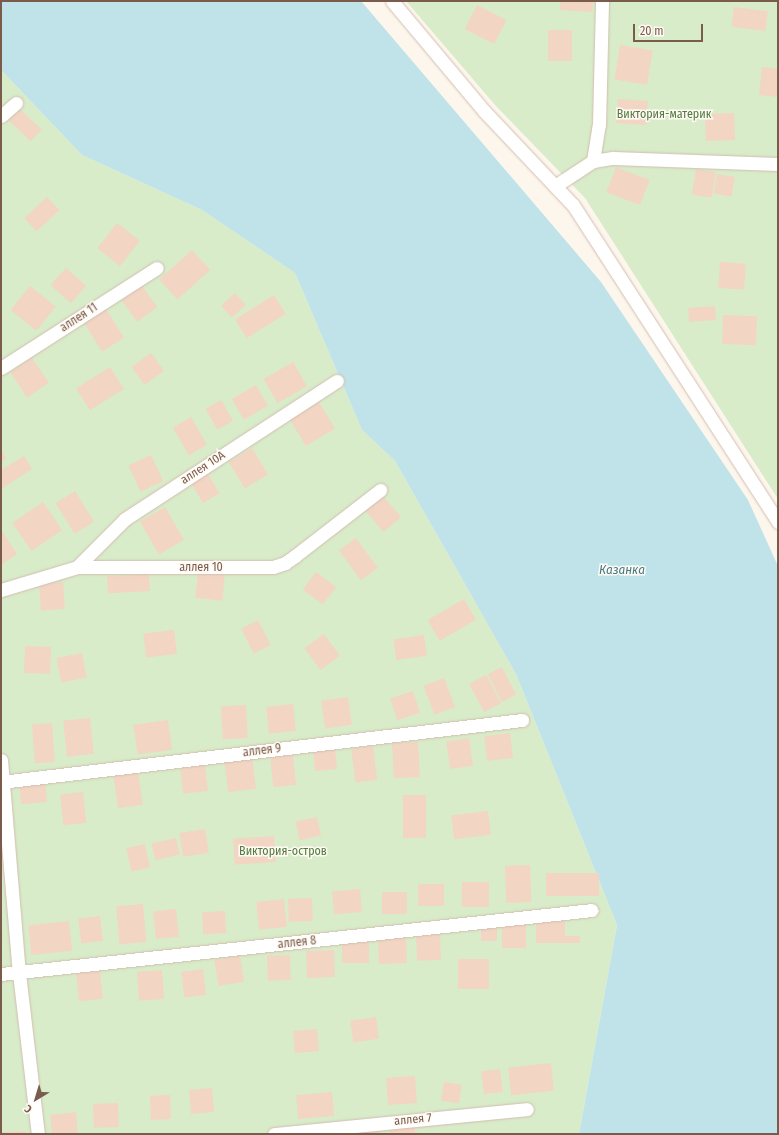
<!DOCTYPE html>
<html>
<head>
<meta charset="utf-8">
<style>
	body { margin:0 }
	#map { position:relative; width:779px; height:1135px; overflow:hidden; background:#fdf6ec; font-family:"Fira Sans Condensed",sans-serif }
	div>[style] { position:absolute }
	.green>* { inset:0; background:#d8ecc9 }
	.water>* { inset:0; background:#bfe3e8 }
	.building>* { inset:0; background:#f3d5c3; transform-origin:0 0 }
	.roads { filter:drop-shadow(0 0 1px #d1beb0) drop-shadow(0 0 1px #d1beb0) }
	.service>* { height:13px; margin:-6.5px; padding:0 6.5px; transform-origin:6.5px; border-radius:6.5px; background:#fff }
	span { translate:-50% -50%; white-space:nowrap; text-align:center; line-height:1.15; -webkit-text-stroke:3px #fffaf3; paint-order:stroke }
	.park-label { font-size:12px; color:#537a41 }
	.street-label { font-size:12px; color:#7a5c4d }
	.water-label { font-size:13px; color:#437c86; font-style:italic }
	.frame { position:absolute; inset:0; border:2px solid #7a5c4d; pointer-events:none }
	.north { position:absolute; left:16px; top:1079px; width:40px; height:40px; -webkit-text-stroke:3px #fffaf3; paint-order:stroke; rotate:218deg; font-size:11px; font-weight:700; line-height:16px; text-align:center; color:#7a5c4d }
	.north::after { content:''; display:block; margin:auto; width:14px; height:18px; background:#7a5c4d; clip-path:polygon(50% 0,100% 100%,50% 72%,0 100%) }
	.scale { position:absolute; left:633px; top:24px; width:70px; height:18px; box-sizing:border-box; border:2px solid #7a5c4d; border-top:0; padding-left:5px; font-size:12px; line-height:14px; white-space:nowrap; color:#7a5c4d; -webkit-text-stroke:3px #fffaf3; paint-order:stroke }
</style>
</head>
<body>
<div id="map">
	<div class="green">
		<div style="clip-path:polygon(406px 1px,778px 1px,778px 499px,585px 198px,495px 105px)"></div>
		<div style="clip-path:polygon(1px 70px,82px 155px,202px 210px,295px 273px,362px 430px,395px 461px,516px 674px,617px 925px,579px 1134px,1px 1134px)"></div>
	</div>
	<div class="water">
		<div style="clip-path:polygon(1px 1px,361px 1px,601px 282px,748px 500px,778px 566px,778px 1134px,579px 1134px,617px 925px,516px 674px,395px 461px,362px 430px,295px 273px,202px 210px,82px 155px,1px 70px)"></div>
	</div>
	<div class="building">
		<div style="clip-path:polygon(560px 1px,593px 1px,592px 12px,560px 10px)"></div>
		<div style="left:477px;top:5px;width:33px;height:27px;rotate:27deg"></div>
		<div style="left:734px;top:7px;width:34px;height:20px;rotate:7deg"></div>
		<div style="left:548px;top:30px;width:24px;height:31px"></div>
		<div style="left:620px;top:45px;width:33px;height:35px;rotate:9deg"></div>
		<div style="clip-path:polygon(762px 67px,778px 69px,778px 97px,759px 95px)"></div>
		<div style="left:618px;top:99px;width:30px;height:24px;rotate:4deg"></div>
		<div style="left:20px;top:109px;width:30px;height:16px;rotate:44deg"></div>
		<div style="left:734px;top:113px;width:27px;height:29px;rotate:88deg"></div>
		<div style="left:616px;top:167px;width:36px;height:27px;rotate:21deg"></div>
		<div style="left:696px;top:169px;width:20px;height:26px;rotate:9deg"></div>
		<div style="left:717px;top:174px;width:18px;height:20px;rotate:9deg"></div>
		<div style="left:47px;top:197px;width:18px;height:31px;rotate:47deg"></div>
		<div style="left:117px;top:223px;width:29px;height:32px;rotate:38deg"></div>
		<div style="left:192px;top:250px;width:27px;height:44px;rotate:48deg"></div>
		<div style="left:720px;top:262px;width:26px;height:26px;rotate:4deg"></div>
		<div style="left:66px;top:268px;width:27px;height:23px;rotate:42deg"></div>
		<div style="left:30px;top:286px;width:33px;height:31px;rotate:39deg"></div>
		<div style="left:142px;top:286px;width:26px;height:25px;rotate:54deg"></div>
		<div style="left:235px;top:293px;width:16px;height:19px;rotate:47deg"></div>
		<div style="left:274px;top:295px;width:22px;height:46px;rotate:58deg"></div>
		<div style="left:715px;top:306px;width:14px;height:27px;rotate:86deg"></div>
		<div style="left:106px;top:309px;width:34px;height:26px;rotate:58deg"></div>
		<div style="left:723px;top:315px;width:34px;height:29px;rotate:2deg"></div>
		<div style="left:151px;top:353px;width:22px;height:24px;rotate:54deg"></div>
		<div style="left:32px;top:358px;width:30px;height:26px;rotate:56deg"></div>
		<div style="left:293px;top:362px;width:28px;height:34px;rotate:60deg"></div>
		<div style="left:110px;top:367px;width:26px;height:40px;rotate:58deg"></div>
		<div style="left:256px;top:385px;width:24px;height:28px;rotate:60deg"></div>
		<div style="left:221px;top:400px;width:24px;height:18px;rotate:60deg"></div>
		<div style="left:319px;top:402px;width:31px;height:34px;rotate:59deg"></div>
		<div style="left:191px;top:417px;width:32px;height:21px;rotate:60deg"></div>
		<div style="left:252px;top:448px;width:31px;height:27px;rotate:59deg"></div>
		<div style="clip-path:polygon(1px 450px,6px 458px,1px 462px)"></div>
		<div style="left:151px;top:455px;width:29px;height:25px;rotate:65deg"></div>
		<div style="clip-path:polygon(24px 456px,32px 469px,1px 489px,1px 470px)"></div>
		<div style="left:206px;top:471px;width:26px;height:19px;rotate:59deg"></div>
		<div style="left:75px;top:491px;width:36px;height:23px;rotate:58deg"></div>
		<div style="left:382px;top:495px;width:29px;height:23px;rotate:49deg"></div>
		<div style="left:43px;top:502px;width:34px;height:37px;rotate:56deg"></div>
		<div style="left:165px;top:507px;width:38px;height:29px;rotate:60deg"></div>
		<div style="clip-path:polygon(2px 531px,17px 554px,1px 565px,1px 532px)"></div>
		<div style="left:356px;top:538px;width:37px;height:21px;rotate:54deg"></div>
		<div style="left:198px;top:572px;width:27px;height:26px;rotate:6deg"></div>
		<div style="left:316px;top:572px;width:25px;height:22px;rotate:37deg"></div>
		<div style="left:149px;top:574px;width:17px;height:42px;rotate:87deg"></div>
		<div style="left:63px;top:582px;width:27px;height:24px;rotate:86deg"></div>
		<div style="left:464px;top:599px;width:24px;height:42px;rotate:60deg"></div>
		<div style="left:258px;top:620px;width:28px;height:19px;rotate:63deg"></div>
		<div style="left:174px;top:630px;width:24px;height:31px;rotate:83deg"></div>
		<div style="left:324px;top:634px;width:27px;height:24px;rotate:54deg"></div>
		<div style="left:424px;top:635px;width:21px;height:31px;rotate:82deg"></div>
		<div style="left:25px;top:646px;width:26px;height:27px;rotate:2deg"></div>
		<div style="left:82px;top:653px;width:25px;height:26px;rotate:79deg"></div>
		<div style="left:502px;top:667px;width:31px;height:16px;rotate:63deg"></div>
		<div style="left:486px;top:675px;width:32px;height:19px;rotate:62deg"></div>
		<div style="left:444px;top:678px;width:31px;height:22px;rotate:69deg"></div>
		<div style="left:413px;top:691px;width:23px;height:24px;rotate:72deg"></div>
		<div style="left:348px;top:697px;width:28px;height:27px;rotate:82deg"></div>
		<div style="left:293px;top:704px;width:27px;height:27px;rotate:84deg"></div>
		<div style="left:246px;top:705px;width:33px;height:25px;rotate:87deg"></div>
		<div style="left:90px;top:718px;width:36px;height:27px;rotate:84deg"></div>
		<div style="left:168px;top:720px;width:30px;height:35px;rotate:82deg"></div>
		<div style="left:52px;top:723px;width:39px;height:20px;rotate:86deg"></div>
		<div style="left:510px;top:733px;width:25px;height:26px;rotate:83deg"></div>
		<div style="left:469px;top:738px;width:28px;height:23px;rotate:82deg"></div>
		<div style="left:418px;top:742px;width:35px;height:26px;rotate:87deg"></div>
		<div style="left:373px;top:746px;width:34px;height:22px;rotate:83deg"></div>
		<div style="left:335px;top:749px;width:20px;height:22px;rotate:84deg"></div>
		<div style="left:293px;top:755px;width:30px;height:23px;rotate:84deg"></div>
		<div style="left:252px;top:756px;width:33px;height:28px;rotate:83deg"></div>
		<div style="left:204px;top:758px;width:33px;height:25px;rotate:83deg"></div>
		<div style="left:138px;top:771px;width:34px;height:25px;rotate:82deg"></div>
		<div style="left:45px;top:779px;width:23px;height:26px;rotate:85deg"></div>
		<div style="left:83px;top:792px;width:31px;height:23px;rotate:84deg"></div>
		<div style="left:403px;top:795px;width:23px;height:43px"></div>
		<div style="left:488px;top:811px;width:24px;height:37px;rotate:83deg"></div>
		<div style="left:317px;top:817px;width:19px;height:22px;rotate:78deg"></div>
		<div style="left:205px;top:829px;width:24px;height:26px;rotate:81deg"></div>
		<div style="left:274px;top:836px;width:26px;height:41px;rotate:86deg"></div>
		<div style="left:176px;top:838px;width:17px;height:25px;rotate:77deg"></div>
		<div style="left:145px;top:844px;width:24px;height:19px;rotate:78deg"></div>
		<div style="left:530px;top:865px;width:37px;height:25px;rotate:88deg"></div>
		<div style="left:599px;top:873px;width:23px;height:53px;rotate:90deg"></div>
		<div style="left:462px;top:882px;width:27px;height:25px"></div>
		<div style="left:418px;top:884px;width:26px;height:22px"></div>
		<div style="left:360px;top:889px;width:23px;height:28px;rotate:85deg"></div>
		<div style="left:382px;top:892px;width:25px;height:22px"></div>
		<div style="left:312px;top:898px;width:23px;height:24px;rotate:88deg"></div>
		<div style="left:284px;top:899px;width:28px;height:28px;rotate:84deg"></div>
		<div style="left:143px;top:904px;width:38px;height:27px;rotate:85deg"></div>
		<div style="left:176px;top:909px;width:28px;height:23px;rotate:84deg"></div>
		<div style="left:225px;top:911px;width:22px;height:23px;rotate:87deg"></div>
		<div style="left:100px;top:916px;width:25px;height:22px;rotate:83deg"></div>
		<div style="left:69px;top:921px;width:30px;height:41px;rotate:84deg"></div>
		<div style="clip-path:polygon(565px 921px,565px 936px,580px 936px,580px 943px,536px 943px,536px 922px)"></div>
		<div style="left:502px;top:923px;width:24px;height:25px"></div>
		<div style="left:481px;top:924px;width:16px;height:17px"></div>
		<div style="left:440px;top:932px;width:28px;height:24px;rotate:88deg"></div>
		<div style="left:406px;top:937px;width:26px;height:28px;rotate:88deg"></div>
		<div style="left:369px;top:941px;width:22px;height:27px;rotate:90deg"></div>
		<div style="left:334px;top:950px;width:27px;height:28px;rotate:88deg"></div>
		<div style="left:290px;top:955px;width:25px;height:23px;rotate:88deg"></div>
		<div style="left:240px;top:956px;width:26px;height:26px;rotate:81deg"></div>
		<div style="left:489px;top:959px;width:30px;height:31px;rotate:90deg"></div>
		<div style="left:203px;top:969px;width:26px;height:22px;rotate:83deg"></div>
		<div style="left:162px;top:970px;width:29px;height:25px;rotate:86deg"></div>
		<div style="left:100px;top:971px;width:28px;height:24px;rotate:84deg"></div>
		<div style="left:376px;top:1017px;width:22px;height:26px;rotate:82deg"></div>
		<div style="left:317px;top:1029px;width:22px;height:24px;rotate:85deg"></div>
		<div style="left:551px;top:1063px;width:28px;height:43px;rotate:84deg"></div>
		<div style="left:500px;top:1069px;width:23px;height:19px;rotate:83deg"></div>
		<div style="left:415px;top:1076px;width:27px;height:29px;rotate:86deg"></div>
		<div style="left:444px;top:1082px;width:18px;height:19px;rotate:9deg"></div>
		<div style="left:212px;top:1088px;width:24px;height:23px;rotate:85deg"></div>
		<div style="left:332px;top:1092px;width:24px;height:36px;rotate:85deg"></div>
		<div style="left:170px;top:1095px;width:24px;height:20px;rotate:88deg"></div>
		<div style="left:118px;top:1103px;width:24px;height:25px;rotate:88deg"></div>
		<div style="clip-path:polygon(76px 1112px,78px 1134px,52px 1134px,50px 1115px)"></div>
		<div style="clip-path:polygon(415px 1127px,415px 1134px,390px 1134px,390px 1129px)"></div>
		<div style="clip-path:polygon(378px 1129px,379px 1134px,353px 1134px,353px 1131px)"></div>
		<div style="clip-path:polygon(26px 1131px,26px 1134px,1px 1134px,1px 1132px)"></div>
	</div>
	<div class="roads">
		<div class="service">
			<div style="left:392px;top:1px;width:143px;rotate:50.1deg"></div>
			<div style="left:484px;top:111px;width:129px;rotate:46.6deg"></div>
			<div style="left:573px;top:205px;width:378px;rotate:57.1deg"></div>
			<div style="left:1px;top:116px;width:20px;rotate:-41deg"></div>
			<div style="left:593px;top:161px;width:36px;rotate:-81deg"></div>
			<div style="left:599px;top:125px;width:124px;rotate:-88.6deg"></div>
			<div style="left:555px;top:186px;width:45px;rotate:-33.3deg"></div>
			<div style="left:593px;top:161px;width:20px;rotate:-9deg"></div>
			<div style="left:613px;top:158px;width:165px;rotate:2.1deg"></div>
			<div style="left:1px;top:368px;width:185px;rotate:-32.7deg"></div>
			<div style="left:77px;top:567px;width:68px;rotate:-45deg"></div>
			<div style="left:125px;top:519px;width:253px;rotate:-33.1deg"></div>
			<div style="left:1px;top:590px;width:79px;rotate:-16.8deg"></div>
			<div style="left:77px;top:567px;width:196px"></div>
			<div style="left:273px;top:567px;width:13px;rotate:-18deg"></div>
			<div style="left:285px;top:563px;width:12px;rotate:-35deg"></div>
			<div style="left:295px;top:556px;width:108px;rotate:-37.8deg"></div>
			<div style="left:1px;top:760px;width:214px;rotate:85.2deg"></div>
			<div style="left:19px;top:973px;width:162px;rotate:83.3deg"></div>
			<div style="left:1px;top:782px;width:525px;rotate:-6.79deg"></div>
			<div style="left:1px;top:974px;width:594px;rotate:-6.18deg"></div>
			<div style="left:274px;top:1134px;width:254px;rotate:-5.6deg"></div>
		</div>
	</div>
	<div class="park-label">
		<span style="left:664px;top:115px">Виктория-материк</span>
		<span style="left:283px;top:852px">Виктория-остров</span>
	</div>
	<div class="street-label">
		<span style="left:79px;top:318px;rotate:-33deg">аллея 11</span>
		<span style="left:203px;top:468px;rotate:-33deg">аллея 10А</span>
		<span style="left:201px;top:568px">аллея 10</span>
		<span style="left:262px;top:751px;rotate:-7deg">аллея 9</span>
		<span style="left:297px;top:943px;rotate:-6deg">аллея 8</span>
		<span style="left:413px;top:1120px;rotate:-6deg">аллея 7</span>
	</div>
	<div class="water-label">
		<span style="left:622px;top:570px">Казанка</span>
	</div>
	<div class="frame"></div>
	<div class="north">С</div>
	<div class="scale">20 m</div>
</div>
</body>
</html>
